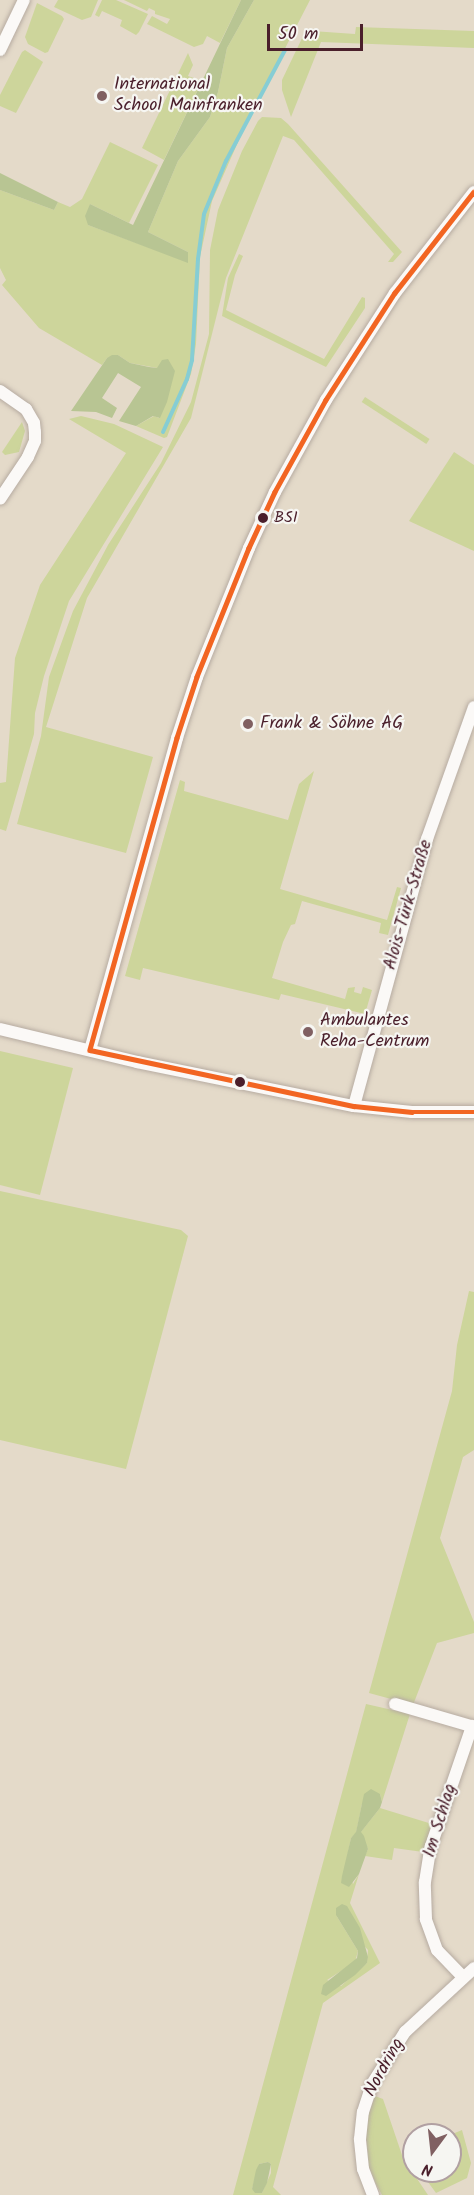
<!DOCTYPE html>
<html>
<head>
<meta charset="utf-8">
<style>
	body { margin:0 }
	#map { position:relative; width:474px; height:2195px; overflow:hidden; background:#e4dac9; font-family:Kalam,sans-serif }
	div>[style] { position:absolute }
	.green>* { inset:0; background:#cdd59b; transform-origin:0 0 }
	.forest>* { inset:0; background:#b8c593 }
	.stream>* { height:4px; margin:-2px; padding:0 2px; transform-origin:2px; border-radius:2px; background:#86cdd4 }
	.roads { filter:drop-shadow(0 0 2px #b6aba1) drop-shadow(0 0 2px #b6aba1) }
	.minor>* { height:12px; margin:-6px; padding:0 6px; transform-origin:6px; border-radius:6px; background:#fbf9f7 }
	.bus-1>* { height:4.5px; margin:-2.25px; padding:0 2.25px; transform-origin:2.25px; border-radius:2.25px; background:#f26522 }
	.dots>* { width:16px; height:16px; translate:-50% -50%; box-sizing:border-box; border:3px solid #f6f6f2; border-radius:50% }
	span { translate:-50% -50%; white-space:nowrap; text-align:center; line-height:1.15; -webkit-text-stroke:4.5px #f6f6f2; paint-order:stroke }
	.bus-label { font-size:16px; color:#4a1f2b }
	.left { translate:0 -50%; text-align:left }
	.poi-label { font-size:18px; color:#4a1f2b }
	.street-label { font-size:18px; color:#4a1f2b }
	.north { position:absolute; left:402px; top:2123px; width:60px; height:60px; box-sizing:border-box; background:#f6f6f2; border:2px solid #b1a0a2; border-radius:50%; rotate:195deg; font-size:16px; font-weight:700; line-height:24px; text-align:center; color:#4a1f2b }
	.north::after { content:''; display:block; margin:auto; width:21px; height:27px; background:#806062; clip-path:polygon(50% 0,100% 100%,50% 72%,0 100%) }
	.scale { position:absolute; left:267px; top:24px; width:96px; height:27px; box-sizing:border-box; border:3px solid #4a1f2b; border-top:0; padding-left:8px; font-size:18px; line-height:21px; white-space:nowrap; color:#4a1f2b; -webkit-text-stroke:4px #f6f6f2; paint-order:stroke }
</style>
</head>
<body>
<div id="map">
	<div class="green">
		<div style="clip-path:polygon(58px 0,98px 0,91px 17px,82px 20px,54px 7px)"></div>
		<div style="clip-path:polygon(102px 0,116px 0,148px 14px,139px 32px,136px 35px,120px 26px,122px 20px,102px 11px,99px 17px,95px 15px)"></div>
		<div style="clip-path:polygon(124px 0,241px 0,220px 43px,207px 36px,203px 44px,194px 47px,147px 24px,152px 16px,167px 24px,170px 19px,155px 14px,155px 11px,149px 8px,147px 11px)"></div>
		<div style="clip-path:polygon(254px 0,310px 0,246px 124px,212px 201px,200px 257px,196px 344px,191px 374px,167px 437px,164px 438px,136px 426px,154px 416px,159px 418px,157px 368px,130px 363px,118px 355px,107px 358px,102px 365px,39px 328px,2px 285px,6px 280px,0 268px,0 190px,54px 210px,58px 202px,70px 207px,82px 199px,110px 142px,158px 165px,129px 223px,90px 204px,88px 225px,188px 262px,188px 252px,148px 232px,178px 161px,210px 117px,218px 92px,227px 48px)"></div>
		<div style="clip-path:polygon(37px 3px,62px 16px,64px 19px,48px 52px,45px 53px,28px 44px,25px 37px)"></div>
		<div style="clip-path:polygon(356px 27px,474px 31px,474px 48px,321px 42px,291px 117px,282px 90px,282px 80px,304px 34px,312px 31px,355px 34px)"></div>
		<div style="clip-path:polygon(25px 50px,43px 62px,16px 113px,0 106px,0 95px,22px 52px)"></div>
		<div style="clip-path:polygon(188px 53px,193px 65px,188px 76px,202px 81px,164px 160px,142px 148px)"></div>
		<div style="clip-path:polygon(262px 117px,281px 118px,288px 124px,402px 252px,393px 262px,388px 262px,394px 254px,294px 140px,283px 136px,226px 278px,191px 418px,87px 598px,46px 727px,153px 757px,126px 853px,17px 824px,41px 736px,49px 677px,73px 611px,108px 545px,161px 463px,191px 402px,209px 334px,210px 250px,218px 210px,242px 151px,258px 121px)"></div>
		<div style="clip-path:polygon(239px 254px,243px 256px,235px 275px,226px 310px,324px 359px,362px 297px,365px 298px,365px 308px,326px 367px,222px 316px,228px 278px)"></div>
		<div style="left:365px;top:397px;width:77px;height:6px;rotate:33deg"></div>
		<div style="clip-path:polygon(81px 416px,114px 424px,163px 447px,69px 601px,44px 676px,35px 713px,34px 734px,6px 831px,0 829px,0 783px,6px 782px,15px 658px,40px 585px,126px 453px,69px 419px)"></div>
		<div style="clip-path:polygon(22px 422px,25px 431px,19px 452px,5px 455px,2px 452px)"></div>
		<div style="clip-path:polygon(454px 452px,474px 465px,474px 551px,409px 521px)"></div>
		<div style="clip-path:polygon(314px 771px,280px 889px,387px 920px,397px 887px,401px 888px,388px 935px,379px 933px,381px 923px,302px 901px,295px 924px,291px 925px,283px 942px,272px 978px,345px 999px,348px 988px,355px 987px,354px 992px,361px 994px,363px 987px,372px 990px,365px 1014px,281px 994px,279px 1000px,143px 968px,140px 980px,125px 976px,180px 780px,185px 782px,184px 791px,288px 820px,299px 784px)"></div>
		<div style="clip-path:polygon(0 1051px,73px 1068px,40px 1195px,0 1185px)"></div>
		<div style="clip-path:polygon(0 1191px,181px 1230px,188px 1236px,126px 1469px,0 1440px)"></div>
		<div style="clip-path:polygon(469px 1291px,474px 1292px,474px 1450px,463px 1457px,440px 1538px,474px 1622px,474px 1633px,437px 1643px,413px 1705px,369px 1693px,452px 1391px,457px 1345px)"></div>
		<div style="clip-path:polygon(evenodd,366px 1704px,410px 1714px,382px 1802px,380px 1794px,362px 1804px,356px 1833px,351px 1838px,346px 1862px,353px 1884px,359px 1874px,350px 1903px,380px 1963px,323px 2003px,273px 2187px,281px 2195px,233px 2195px,366px 1704px,336px 1915px,368px 1950px,367px 1963px,341px 1986px,327px 1980px,355px 1962px,358px 1951px,336px 1915px,366px 1704px,268px 2162px,271px 2164px,271px 2173px,262px 2193px,252px 2189px,259px 2164px,268px 2162px)"></div>
		<div style="clip-path:polygon(380px 1808px,432px 1824px,423px 1852px,394px 1848px,392px 1860px,365px 1856px,368px 1849px,360px 1833px)"></div>
		<div style="clip-path:polygon(375px 2096px,383px 2099px,403px 2158px,428px 2195px,382px 2195px,376px 2184px,369px 2167px,366px 2135px,367px 2119px)"></div>
		<div style="clip-path:polygon(462px 2130px,471px 2163px,467px 2178px,436px 2193px,420px 2171px,450px 2171px,450px 2135px)"></div>
	</div>
	<div class="forest">
		<div style="clip-path:polygon(241px 0,254px 0,227px 48px,218px 92px,210px 117px,178px 161px,148px 232px,188px 252px,188px 263px,88px 225px,85px 216px,90px 204px,133px 225px)"></div>
		<div style="clip-path:polygon(0 173px,58px 202px,54px 210px,0 190px)"></div>
		<div style="clip-path:polygon(112px 355px,118px 355px,130px 363px,149px 367px,157px 368px,162px 360px,168px 359px,175px 371px,167px 402px,160px 418px,153px 416px,136px 426px,119px 421px,141px 387px,118px 373px,102px 398px,117px 408px,112px 418px,96px 412px,71px 411px,107px 358px)"></div>
		<div style="clip-path:polygon(371px 1789px,380px 1794px,382px 1802px,380px 1808px,361px 1832px,364px 1836px,368px 1849px,359px 1874px,349px 1887px,341px 1883px,342px 1876px,351px 1838px,356px 1832px,364px 1794px)"></div>
		<div style="clip-path:polygon(342px 1904px,347px 1906px,360px 1928px,368px 1957px,367px 1963px,355px 1975px,326px 1996px,321px 1994px,323px 1985px,357px 1958px,358px 1951px,336px 1915px,336px 1908px)"></div>
		<div style="clip-path:polygon(268px 2162px,271px 2164px,267px 2183px,262px 2193px,255px 2193px,252px 2189px,256px 2170px,259px 2164px)"></div>
	</div>
	<div class="stream">
		<div style="left:163px;top:432px;width:58px;rotate:-65.6deg"></div>
		<div style="left:187px;top:379px;width:20px;rotate:-75deg"></div>
		<div style="left:192px;top:360px;width:101px;rotate:-86.6deg"></div>
		<div style="left:198px;top:259px;width:45px;rotate:-82.4deg"></div>
		<div style="left:204px;top:214px;width:57px;rotate:-67.5deg"></div>
		<div style="left:226px;top:161px;width:126px;rotate:-62deg"></div>
	</div>
	<div class="roads">
		<div class="minor">
			<div style="left:0;top:50px;width:55px;rotate:-64.4deg"></div>
			<div style="left:0;top:391px;width:32px;rotate:35deg"></div>
			<div style="left:26px;top:409px;width:16px;rotate:60deg"></div>
			<div style="left:34px;top:423px;width:9px;rotate:84deg"></div>
			<div style="left:35px;top:432px;width:9px;rotate:90deg"></div>
			<div style="left:35px;top:441px;width:17px;rotate:114deg"></div>
			<div style="left:28px;top:457px;width:50px;rotate:123.7deg"></div>
			<div style="left:0;top:1029px;width:141px;rotate:13.5deg"></div>
			<div style="left:137px;top:1062px;width:221px;rotate:11.5deg"></div>
			<div style="left:354px;top:1106px;width:58px;rotate:5.9deg"></div>
			<div style="left:412px;top:1112px;width:62px"></div>
			<div style="left:90px;top:1050px;width:324px;rotate:-74.4deg"></div>
			<div style="left:177px;top:738px;width:64px;rotate:-71.8deg"></div>
			<div style="left:197px;top:677px;width:139px;rotate:-68deg"></div>
			<div style="left:249px;top:548px;width:62px;rotate:-65.1deg"></div>
			<div style="left:275px;top:492px;width:105px;rotate:-61deg"></div>
			<div style="left:326px;top:400px;width:127px;rotate:-57.2deg"></div>
			<div style="left:395px;top:293px;width:128px;rotate:-52deg"></div>
			<div style="left:354px;top:1106px;width:277px;rotate:-74.7deg"></div>
			<div style="left:427px;top:839px;width:140px;rotate:-70.4deg"></div>
			<div style="left:395px;top:1704px;width:82px;rotate:16.2deg"></div>
			<div style="left:463px;top:1977px;width:37px;rotate:-134deg"></div>
			<div style="left:437px;top:1950px;width:33px;rotate:-110deg"></div>
			<div style="left:426px;top:1919px;width:37px;rotate:-92deg"></div>
			<div style="left:425px;top:1882px;width:36px;rotate:-81deg"></div>
			<div style="left:431px;top:1846px;width:127px;rotate:-71.1deg"></div>
			<div style="left:373px;top:2195px;width:28px;rotate:-111deg"></div>
			<div style="left:363px;top:2169px;width:30px;rotate:-96deg"></div>
			<div style="left:360px;top:2139px;width:27px;rotate:-84deg"></div>
			<div style="left:363px;top:2112px;width:29px;rotate:-72deg"></div>
			<div style="left:372px;top:2084px;width:62px;rotate:-57.6deg"></div>
			<div style="left:405px;top:2032px;width:94px;rotate:-42.8deg"></div>
		</div>
	</div>
	<div class="bus-1">
		<div style="left:474px;top:192px;width:128px;rotate:128deg"></div>
		<div style="left:395px;top:293px;width:127px;rotate:122.8deg"></div>
		<div style="left:326px;top:400px;width:105px;rotate:119deg"></div>
		<div style="left:275px;top:492px;width:62px;rotate:114.9deg"></div>
		<div style="left:249px;top:548px;width:139px;rotate:112deg"></div>
		<div style="left:197px;top:677px;width:64px;rotate:108.2deg"></div>
		<div style="left:177px;top:738px;width:324px;rotate:105.6deg"></div>
		<div style="left:90px;top:1050px;width:270px;rotate:12deg"></div>
		<div style="left:354px;top:1106px;width:58px;rotate:5.9deg"></div>
		<div style="left:412px;top:1112px;width:62px"></div>
	</div>
	<div class="dots">
		<div style="left:102px;top:96px;background:#806062"></div>
		<div style="left:263px;top:518px;background:#4a1f2b"></div>
		<div style="left:248px;top:724px;background:#806062"></div>
		<div style="left:308px;top:1032px;background:#806062"></div>
		<div style="left:240px;top:1082px;background:#4a1f2b"></div>
	</div>
	<div class="bus-label">
		<span class="left" style="left:274px;top:518px">BSI</span>
	</div>
	<div class="poi-label">
		<span class="left" style="left:114px;top:96px">International<br>School Mainfranken</span>
		<span class="left" style="left:260px;top:724px">Frank &amp; Söhne AG</span>
		<span class="left" style="left:320px;top:1032px">Ambulantes<br>Reha-Centrum</span>
	</div>
	<div class="street-label">
		<span style="left:409px;top:905px;rotate:-74deg">Alois-Türk-Straße</span>
		<span style="left:441px;top:1821px;rotate:-73deg">Im Schlag</span>
		<span style="left:385px;top:2068px;rotate:-61deg">Nordring</span>
	</div>
	<div class="north">N</div>
	<div class="scale">50 m</div>
</div>
</body>
</html>
